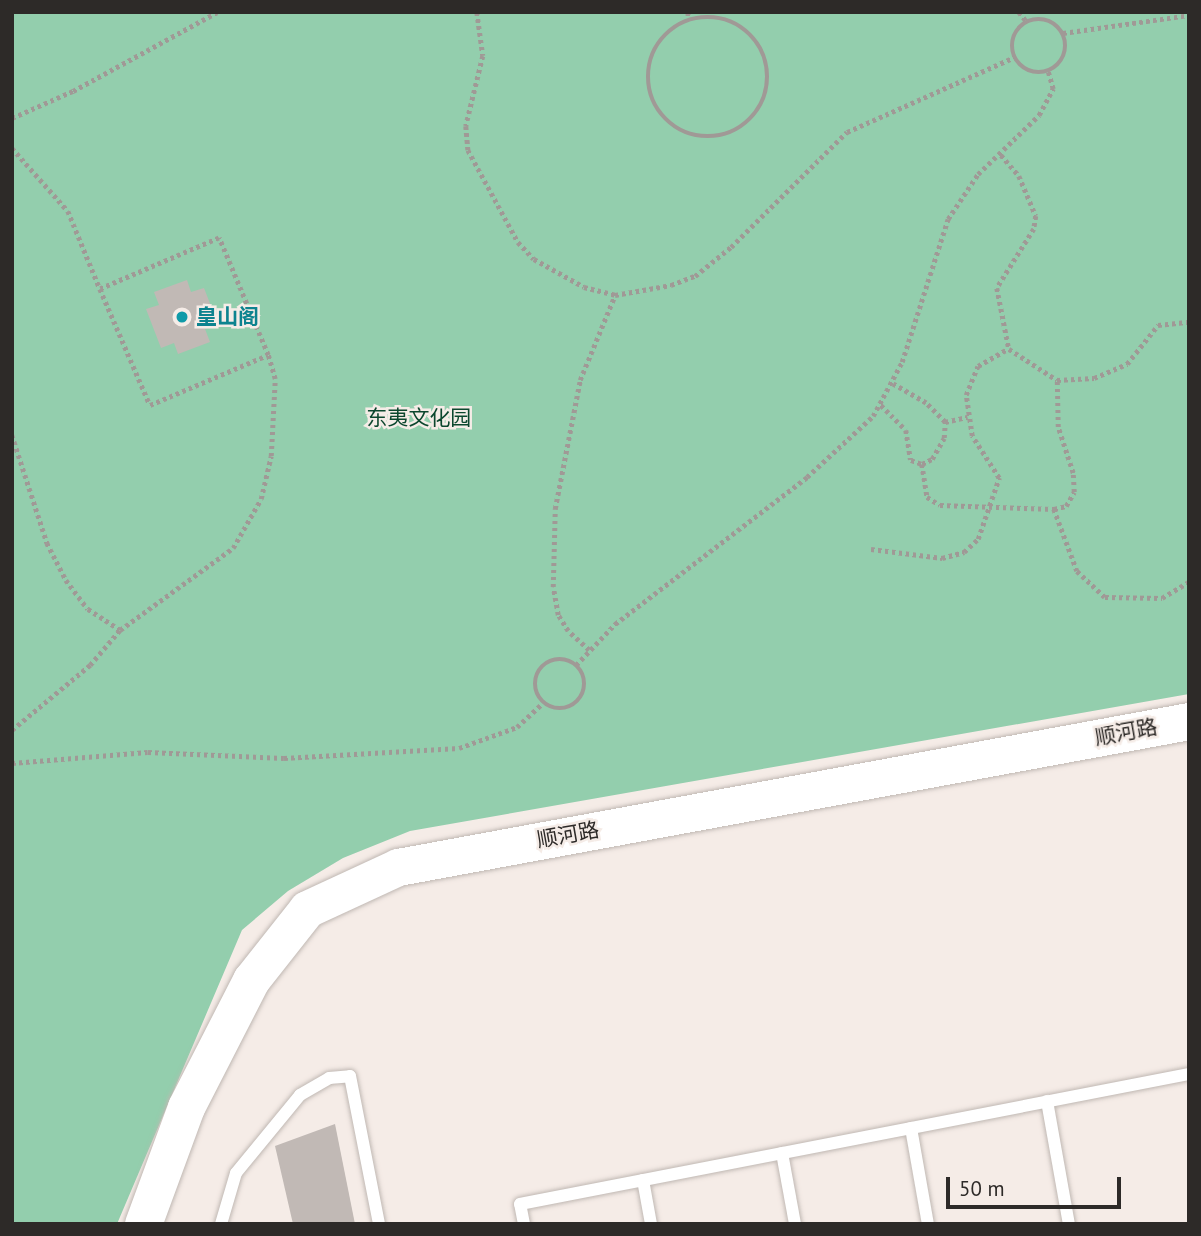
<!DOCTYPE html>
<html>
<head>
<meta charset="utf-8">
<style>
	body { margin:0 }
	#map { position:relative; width:1201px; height:1236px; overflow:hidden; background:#f5ece7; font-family:"PT Sans","Noto Sans SC",sans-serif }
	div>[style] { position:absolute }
	.green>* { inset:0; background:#93cead }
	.building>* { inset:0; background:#c1b9b5 }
	.path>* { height:4.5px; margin-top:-2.25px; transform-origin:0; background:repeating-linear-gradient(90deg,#a09996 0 3.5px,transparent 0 7px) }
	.path>.ring { margin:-2.25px; padding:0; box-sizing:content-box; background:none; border:4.5px solid #a09996; border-radius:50% }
	.roads { filter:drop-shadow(0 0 2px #c0b8b3) drop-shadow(0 0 2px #c0b8b3) }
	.lane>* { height:12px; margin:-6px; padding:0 6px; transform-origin:6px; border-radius:6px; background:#fff }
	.secondary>* { height:37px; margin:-18.5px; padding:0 18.5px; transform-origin:18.5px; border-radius:18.5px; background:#fff }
	.dots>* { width:19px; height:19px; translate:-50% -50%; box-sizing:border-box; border:4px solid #f5ece7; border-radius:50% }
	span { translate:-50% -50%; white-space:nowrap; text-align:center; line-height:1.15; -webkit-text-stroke:5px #f5ece7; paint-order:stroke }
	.culture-label { font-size:21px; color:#0d838f; font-weight:700 }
	.left { translate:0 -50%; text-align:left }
	.park-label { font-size:21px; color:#0c472e }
	.street-label { font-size:21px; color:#2d2a28 }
	.frame { position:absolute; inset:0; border:14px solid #2d2a28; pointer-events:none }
	.scale { position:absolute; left:946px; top:1177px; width:175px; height:32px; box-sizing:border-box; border:4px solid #2d2a28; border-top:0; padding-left:9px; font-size:21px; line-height:24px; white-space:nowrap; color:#2d2a28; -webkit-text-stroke:5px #f5ece7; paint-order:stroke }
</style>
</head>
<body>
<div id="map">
	<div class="green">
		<div style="clip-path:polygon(12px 12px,1189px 12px,1189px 694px,410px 831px,343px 858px,288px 891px,242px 930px,117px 1224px,12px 1224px)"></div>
	</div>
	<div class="building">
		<div style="clip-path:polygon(187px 280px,191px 292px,204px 288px,218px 324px,205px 329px,210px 342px,178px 354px,174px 343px,161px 348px,146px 309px,159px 305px,154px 292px)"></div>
		<div style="clip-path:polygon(335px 1124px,355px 1224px,293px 1224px,275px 1146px)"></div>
	</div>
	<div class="path">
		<div style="left:477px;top:12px;width:44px;rotate:82.2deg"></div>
		<div style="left:483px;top:56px;width:72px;rotate:103.7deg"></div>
		<div style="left:466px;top:126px;width:24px;rotate:85deg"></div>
		<div style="left:468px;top:150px;width:105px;rotate:61.5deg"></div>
		<div style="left:518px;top:242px;width:23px;rotate:47deg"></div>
		<div style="left:534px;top:259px;width:57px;rotate:29.2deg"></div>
		<div style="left:584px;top:287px;width:32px;rotate:14deg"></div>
		<div style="left:615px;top:295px;width:57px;rotate:-10.1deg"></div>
		<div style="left:671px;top:285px;width:26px;rotate:-21deg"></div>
		<div style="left:695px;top:276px;width:46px;rotate:-38.9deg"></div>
		<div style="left:731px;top:247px;width:163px;rotate:-44.8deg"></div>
		<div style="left:847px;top:132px;width:184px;rotate:-24.1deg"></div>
		<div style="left:688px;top:12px;width:8px;rotate:83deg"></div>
		<div style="left:1019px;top:12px;width:13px;rotate:51deg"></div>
		<div class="ring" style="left:648px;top:17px;width:115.5px;height:115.5px"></div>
		<div class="ring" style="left:1012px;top:19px;width:49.5px;height:49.5px"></div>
		<div style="left:1063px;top:33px;width:127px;rotate:-8.1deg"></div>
		<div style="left:12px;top:118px;width:67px;rotate:-23.9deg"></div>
		<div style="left:73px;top:91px;width:164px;rotate:-28.7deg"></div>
		<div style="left:12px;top:148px;width:84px;rotate:48.4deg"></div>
		<div style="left:68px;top:211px;width:84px;rotate:67.7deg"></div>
		<div style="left:1001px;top:155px;width:28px;rotate:49deg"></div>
		<div style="left:1019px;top:176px;width:43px;rotate:67deg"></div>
		<div style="left:1036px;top:216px;width:13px;rotate:99deg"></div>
		<div style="left:1034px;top:229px;width:70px;rotate:122.1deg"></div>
		<div style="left:997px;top:288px;width:62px;rotate:78.9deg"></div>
		<div style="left:1009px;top:349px;width:57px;rotate:32.9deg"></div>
		<div style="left:1057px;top:380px;width:37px;rotate:-3deg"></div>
		<div style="left:1094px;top:378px;width:36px;rotate:-23deg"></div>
		<div style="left:1127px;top:364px;width:50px;rotate:-51.5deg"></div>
		<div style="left:1158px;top:325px;width:31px;rotate:-6deg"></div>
		<div style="left:881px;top:405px;width:35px;rotate:45deg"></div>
		<div style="left:906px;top:430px;width:30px;rotate:81deg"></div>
		<div style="left:911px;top:460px;width:12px;rotate:20deg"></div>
		<div style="left:922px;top:464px;width:11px;rotate:-27deg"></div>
		<div style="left:932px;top:459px;width:24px;rotate:-60deg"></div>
		<div style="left:944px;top:438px;width:16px;rotate:-86deg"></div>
		<div style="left:945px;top:422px;width:27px;rotate:-135deg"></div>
		<div style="left:926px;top:403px;width:38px;rotate:-150deg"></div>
		<div style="left:945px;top:422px;width:23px;rotate:-13deg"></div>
		<div style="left:12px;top:435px;width:114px;rotate:72deg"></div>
		<div style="left:47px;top:543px;width:42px;rotate:62.8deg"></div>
		<div style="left:66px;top:580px;width:36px;rotate:53deg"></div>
		<div style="left:88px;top:609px;width:38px;rotate:33deg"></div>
		<div style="left:922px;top:464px;width:33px;rotate:81deg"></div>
		<div style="left:927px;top:497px;width:15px;rotate:32deg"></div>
		<div style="left:940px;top:505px;width:114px;rotate:2deg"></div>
		<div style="left:1054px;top:509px;width:12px;rotate:-14deg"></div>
		<div style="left:1066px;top:506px;width:16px;rotate:-60deg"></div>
		<div style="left:1074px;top:492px;width:19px;rotate:-93deg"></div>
		<div style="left:1073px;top:473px;width:48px;rotate:-108.1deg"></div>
		<div style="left:1058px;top:427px;width:47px;rotate:-91.2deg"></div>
		<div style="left:1054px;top:509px;width:66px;rotate:69.6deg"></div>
		<div style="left:1077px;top:571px;width:38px;rotate:43deg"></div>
		<div style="left:1105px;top:597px;width:57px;rotate:1deg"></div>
		<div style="left:1162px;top:598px;width:31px;rotate:-31deg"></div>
		<div style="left:871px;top:549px;width:72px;rotate:7.2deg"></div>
		<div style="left:942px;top:558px;width:23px;rotate:-15deg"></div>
		<div style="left:964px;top:552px;width:19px;rotate:-43deg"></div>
		<div style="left:978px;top:539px;width:65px;rotate:-71deg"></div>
		<div style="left:999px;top:478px;width:50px;rotate:-122.7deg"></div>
		<div style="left:972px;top:436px;width:41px;rotate:-98.3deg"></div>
		<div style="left:966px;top:395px;width:31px;rotate:-68deg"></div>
		<div style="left:978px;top:366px;width:34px;rotate:-30deg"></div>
		<div style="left:589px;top:650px;width:28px;rotate:-138deg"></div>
		<div style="left:568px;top:631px;width:19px;rotate:-122deg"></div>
		<div style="left:558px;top:615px;width:28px;rotate:-100deg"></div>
		<div style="left:553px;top:587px;width:78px;rotate:-88.5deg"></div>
		<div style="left:555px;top:509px;width:131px;rotate:-79deg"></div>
		<div style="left:580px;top:380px;width:92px;rotate:-67.6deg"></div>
		<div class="ring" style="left:535px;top:659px;width:45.5px;height:45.5px"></div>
		<div style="left:576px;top:665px;width:57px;rotate:-46.4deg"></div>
		<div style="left:615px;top:624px;width:242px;rotate:-37.4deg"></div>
		<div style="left:807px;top:477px;width:90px;rotate:-42.7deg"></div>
		<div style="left:873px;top:416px;width:61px;rotate:-61.8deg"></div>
		<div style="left:902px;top:362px;width:150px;rotate:-72.2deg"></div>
		<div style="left:948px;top:219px;width:54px;rotate:-56.3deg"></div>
		<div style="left:978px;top:174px;width:85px;rotate:-44deg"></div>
		<div style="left:1039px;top:115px;width:30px;rotate:-62deg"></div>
		<div style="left:1053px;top:89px;width:19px;rotate:-106deg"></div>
		<div style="left:12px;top:730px;width:102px;rotate:-39.8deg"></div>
		<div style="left:90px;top:665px;width:46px;rotate:-49.4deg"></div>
		<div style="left:120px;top:630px;width:140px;rotate:-36deg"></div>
		<div style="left:233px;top:548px;width:56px;rotate:-60.3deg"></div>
		<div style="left:261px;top:499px;width:44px;rotate:-76.9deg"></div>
		<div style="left:271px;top:456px;width:77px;rotate:-87deg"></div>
		<div style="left:275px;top:379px;width:25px;rotate:-106deg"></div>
		<div style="left:268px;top:355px;width:127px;rotate:-112.7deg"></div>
		<div style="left:219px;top:238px;width:129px;rotate:156.8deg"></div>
		<div style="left:100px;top:289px;width:126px;rotate:66.7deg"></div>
		<div style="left:150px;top:405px;width:128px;rotate:-23deg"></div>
		<div style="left:12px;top:763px;width:136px;rotate:-4.6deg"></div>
		<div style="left:148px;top:752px;width:136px;rotate:2.5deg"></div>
		<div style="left:284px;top:758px;width:175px;rotate:-3.3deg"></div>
		<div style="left:459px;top:748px;width:62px;rotate:-19.9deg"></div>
		<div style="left:517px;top:727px;width:35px;rotate:-43deg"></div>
	</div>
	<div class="roads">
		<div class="lane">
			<div style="left:1047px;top:1101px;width:125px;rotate:79.9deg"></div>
			<div style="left:911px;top:1128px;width:97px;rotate:80deg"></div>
			<div style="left:782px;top:1153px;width:72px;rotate:79.6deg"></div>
			<div style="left:643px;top:1180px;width:45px;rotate:79.7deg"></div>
			<div style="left:221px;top:1224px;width:53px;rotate:-73.6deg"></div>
			<div style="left:236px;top:1173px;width:101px;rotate:-50.6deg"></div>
			<div style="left:300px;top:1095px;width:34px;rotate:-30deg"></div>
			<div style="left:329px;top:1078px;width:21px;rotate:-5deg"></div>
			<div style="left:350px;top:1076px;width:151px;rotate:78.9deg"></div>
			<div style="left:524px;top:1224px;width:20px;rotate:-101deg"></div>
			<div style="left:520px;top:1204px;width:682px;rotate:-11deg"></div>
		</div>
		<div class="secondary">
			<div style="left:143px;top:1224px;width:125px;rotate:-69.8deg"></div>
			<div style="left:186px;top:1107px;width:143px;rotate:-62.9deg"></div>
			<div style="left:251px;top:980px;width:90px;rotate:-51.7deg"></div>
			<div style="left:307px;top:909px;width:100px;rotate:-24.8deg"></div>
			<div style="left:398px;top:867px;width:804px;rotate:-10.46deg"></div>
		</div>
	</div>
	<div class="dots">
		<div style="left:182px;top:317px;background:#0f9aa8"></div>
	</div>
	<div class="culture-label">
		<span class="left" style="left:196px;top:317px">皇山阁</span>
	</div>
	<div class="park-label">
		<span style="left:419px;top:418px">东夷文化园</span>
	</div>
	<div class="street-label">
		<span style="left:1126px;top:732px;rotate:-10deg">顺河路</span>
		<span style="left:568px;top:835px;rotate:-10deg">顺河路</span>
	</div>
	<div class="frame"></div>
	<div class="scale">50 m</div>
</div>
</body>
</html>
